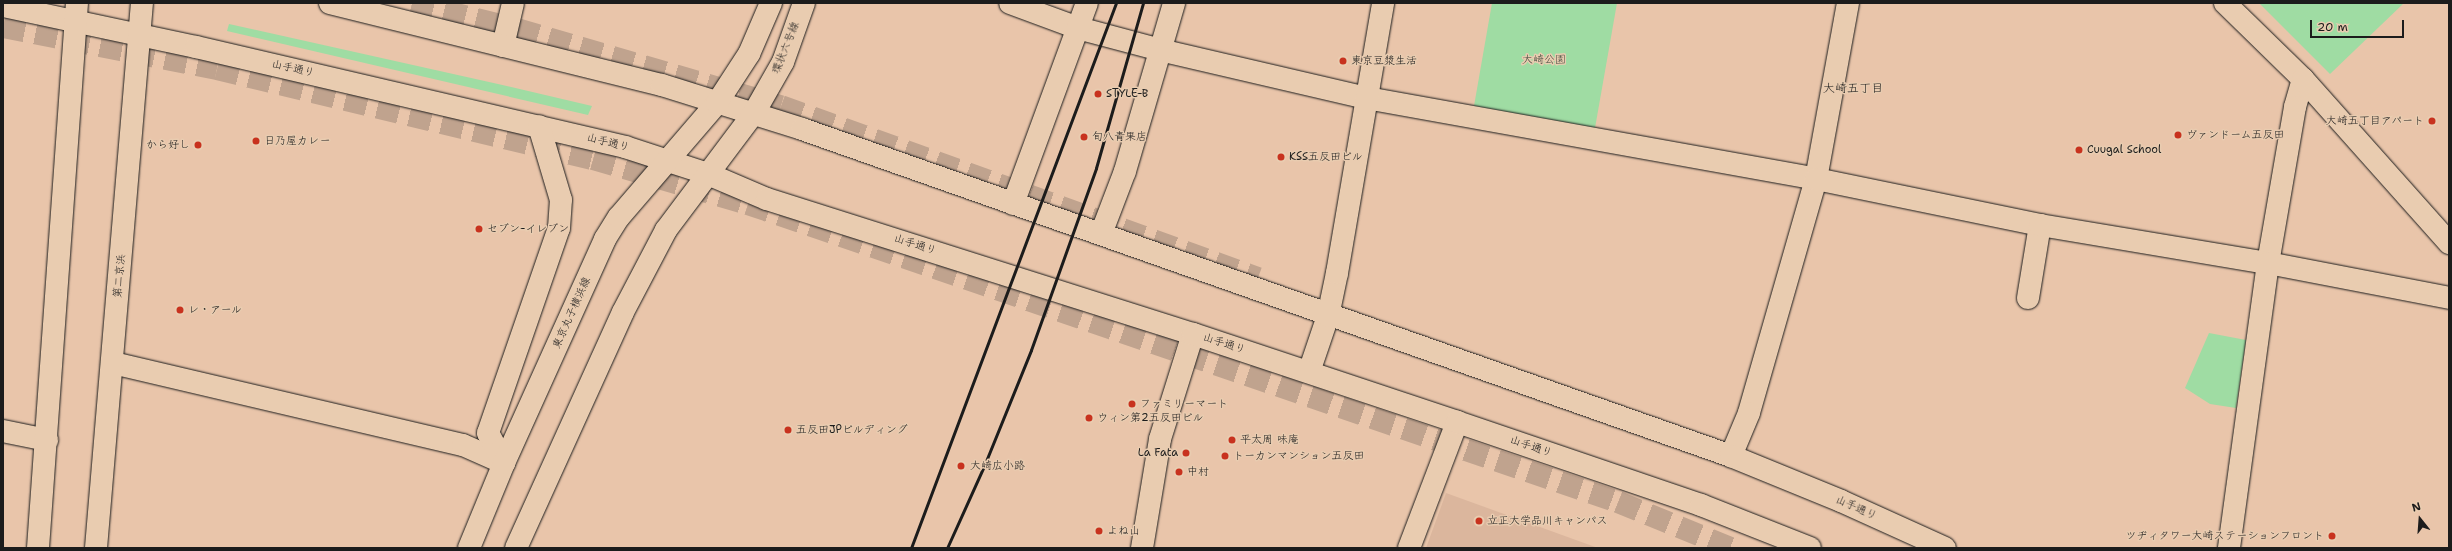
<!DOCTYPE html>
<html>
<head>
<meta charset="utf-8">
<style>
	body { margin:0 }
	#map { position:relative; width:2452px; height:551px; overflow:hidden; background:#e9c5aa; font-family:"Shantell Sans","Klee One",sans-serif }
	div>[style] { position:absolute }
	.built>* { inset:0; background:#dbb69d }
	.green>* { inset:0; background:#9fdca3 }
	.highway-tunnel>* { height:22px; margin-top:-11px; transform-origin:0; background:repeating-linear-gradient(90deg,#c0a38e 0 22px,transparent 0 33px) }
	.roads { filter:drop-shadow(0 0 1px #1c1c1c) drop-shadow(0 0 1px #1c1c1c) }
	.minor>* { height:22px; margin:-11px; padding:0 11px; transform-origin:11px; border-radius:11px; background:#e9ccb0 }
	.major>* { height:22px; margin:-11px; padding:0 11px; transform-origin:11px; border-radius:11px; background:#e9ccb0 }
	.highway>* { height:22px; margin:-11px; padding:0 11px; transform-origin:11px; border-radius:11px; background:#e9ccb0 }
	.rail>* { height:3px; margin:-1.5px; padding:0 1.5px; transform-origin:1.5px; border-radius:1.5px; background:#1c1c1c }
	.dots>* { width:11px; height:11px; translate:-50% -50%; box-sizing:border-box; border:2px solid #e9ccb0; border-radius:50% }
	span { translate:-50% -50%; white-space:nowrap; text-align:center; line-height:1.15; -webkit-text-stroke:3px #e9ccb0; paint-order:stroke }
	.street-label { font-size:11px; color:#1c1c1c }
	.park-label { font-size:11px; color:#364237 }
	.poi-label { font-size:11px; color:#1c1c1c }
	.left { translate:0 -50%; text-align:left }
	.right { translate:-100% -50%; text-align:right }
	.neighbourhood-label { font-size:12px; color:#1c1c1c }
	.frame { position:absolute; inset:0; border:4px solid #1c1c1c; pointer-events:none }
	.north { position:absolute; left:2400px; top:499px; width:40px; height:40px; -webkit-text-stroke:3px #e9ccb0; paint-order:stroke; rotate:343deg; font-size:11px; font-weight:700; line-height:16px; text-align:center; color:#1c1c1c }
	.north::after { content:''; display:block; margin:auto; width:14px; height:18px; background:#1c1c1c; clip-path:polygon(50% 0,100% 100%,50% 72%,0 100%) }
	.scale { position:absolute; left:2310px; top:20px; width:94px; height:18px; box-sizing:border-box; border:2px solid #1c1c1c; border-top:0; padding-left:5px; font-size:12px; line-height:14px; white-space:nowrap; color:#1c1c1c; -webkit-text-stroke:3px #e9ccb0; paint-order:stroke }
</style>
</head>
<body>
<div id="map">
	<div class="built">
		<div style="clip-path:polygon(1446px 493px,1598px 548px,1426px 548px)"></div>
	</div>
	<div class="green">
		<div style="clip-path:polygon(1492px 3px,1617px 3px,1595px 128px,1474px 106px)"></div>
		<div style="clip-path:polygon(2259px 3px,2404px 3px,2330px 74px)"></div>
		<div style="clip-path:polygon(229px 24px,498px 84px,592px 106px,588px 115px,227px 31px)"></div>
		<div style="clip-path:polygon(2209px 333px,2246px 340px,2236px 408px,2210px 404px,2185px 388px)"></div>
	</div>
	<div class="highway-tunnel">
		<div style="left:412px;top:3px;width:108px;rotate:13.9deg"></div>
		<div style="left:517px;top:29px;width:275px;rotate:16.3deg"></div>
		<div style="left:781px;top:106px;width:507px;rotate:19.83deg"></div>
		<div style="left:3px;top:27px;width:218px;rotate:11.1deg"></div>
		<div style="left:217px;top:69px;width:387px;rotate:13.5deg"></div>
		<div style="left:593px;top:159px;width:161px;rotate:16.2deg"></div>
		<div style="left:748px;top:204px;width:920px;rotate:18.91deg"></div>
		<div style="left:1618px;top:502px;width:122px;rotate:22.2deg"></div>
	</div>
	<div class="roads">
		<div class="minor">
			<div style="left:1010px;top:3px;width:72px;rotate:20.2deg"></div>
			<div style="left:1078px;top:28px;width:85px;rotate:15deg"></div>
			<div style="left:1160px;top:50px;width:212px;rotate:13.1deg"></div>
			<div style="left:1367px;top:98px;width:456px;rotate:10.2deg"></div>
			<div style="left:1816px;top:179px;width:243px;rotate:106deg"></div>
			<div style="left:1749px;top:413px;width:47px;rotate:112.7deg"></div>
			<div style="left:1848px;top:3px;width:179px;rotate:100.3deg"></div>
			<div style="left:1816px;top:179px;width:229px;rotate:11.6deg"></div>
			<div style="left:2225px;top:3px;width:109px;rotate:44.3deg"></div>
			<div style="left:2303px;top:79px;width:29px;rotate:106deg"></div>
			<div style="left:2295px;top:107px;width:158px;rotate:99.8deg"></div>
			<div style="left:2268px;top:263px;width:288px;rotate:97.8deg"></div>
			<div style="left:503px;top:46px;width:44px;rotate:-76.9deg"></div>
			<div style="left:2303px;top:79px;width:220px;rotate:48.3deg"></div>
			<div style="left:1013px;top:204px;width:214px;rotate:-69.8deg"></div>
			<div style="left:1101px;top:234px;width:67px;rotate:-69.1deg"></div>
			<div style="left:1125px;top:171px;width:175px;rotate:-73.7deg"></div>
			<div style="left:2028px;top:298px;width:74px;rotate:-80.7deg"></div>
			<div style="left:2040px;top:225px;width:231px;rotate:9.5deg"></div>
			<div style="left:2268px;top:263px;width:184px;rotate:10.9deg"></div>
			<div style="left:113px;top:363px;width:359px;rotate:13.2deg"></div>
			<div style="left:463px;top:445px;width:45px;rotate:23.7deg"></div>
			<div style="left:1309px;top:372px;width:59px;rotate:-71.3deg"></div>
			<div style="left:1328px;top:316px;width:44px;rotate:-78.2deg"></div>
			<div style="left:1337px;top:273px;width:274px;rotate:-80.3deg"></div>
			<div style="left:3px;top:431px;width:45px;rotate:11.6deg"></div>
			<div style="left:1142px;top:548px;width:110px;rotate:-80.6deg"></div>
			<div style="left:1160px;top:439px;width:110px;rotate:-72.6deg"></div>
			<div style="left:1409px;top:548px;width:135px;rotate:-69.1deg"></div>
		</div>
		<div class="major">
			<div style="left:330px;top:3px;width:342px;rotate:13.9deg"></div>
			<div style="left:662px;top:85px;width:147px;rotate:17.4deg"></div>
			<div style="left:802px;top:129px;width:985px;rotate:19.39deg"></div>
			<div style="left:1731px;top:456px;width:119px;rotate:22.2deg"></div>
			<div style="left:1841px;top:501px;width:114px;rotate:24.3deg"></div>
			<div style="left:3px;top:6px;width:197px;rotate:12deg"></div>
			<div style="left:196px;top:47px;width:441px;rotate:13.1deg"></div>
			<div style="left:625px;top:147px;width:87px;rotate:18deg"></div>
			<div style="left:708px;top:174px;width:64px;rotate:23deg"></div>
			<div style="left:767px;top:199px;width:447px;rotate:17.6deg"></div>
			<div style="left:1193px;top:334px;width:278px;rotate:18.4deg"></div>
			<div style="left:1457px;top:422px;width:258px;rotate:18.8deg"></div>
			<div style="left:1701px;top:505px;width:117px;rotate:21.5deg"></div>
			<div style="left:504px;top:463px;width:34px;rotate:-118deg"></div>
			<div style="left:488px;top:433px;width:217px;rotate:-70.9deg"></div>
			<div style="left:559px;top:228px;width:28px;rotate:-86deg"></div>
			<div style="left:561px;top:200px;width:77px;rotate:-106.6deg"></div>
			<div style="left:469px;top:548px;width:92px;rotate:-67.6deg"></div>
			<div style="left:504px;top:463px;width:246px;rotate:-65.7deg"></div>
			<div style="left:605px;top:239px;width:26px;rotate:-58deg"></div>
			<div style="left:619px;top:217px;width:150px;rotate:-49.3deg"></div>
			<div style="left:717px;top:103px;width:59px;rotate:-56.9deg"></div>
			<div style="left:749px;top:54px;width:56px;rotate:-66.7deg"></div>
			<div style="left:516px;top:548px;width:259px;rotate:-65.6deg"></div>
			<div style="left:623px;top:312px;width:93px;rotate:-62.3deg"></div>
			<div style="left:666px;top:230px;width:146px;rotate:-53.1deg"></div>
			<div style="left:754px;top:113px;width:59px;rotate:-60.4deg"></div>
			<div style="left:783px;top:62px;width:63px;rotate:-70.4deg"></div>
		</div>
		<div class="highway">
			<div style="left:38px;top:548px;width:546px;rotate:-85.91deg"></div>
			<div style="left:96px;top:548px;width:547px;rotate:-85.18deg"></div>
		</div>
	</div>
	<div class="rail">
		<div style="left:911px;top:548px;width:582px;rotate:-69.39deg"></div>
		<div style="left:947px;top:548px;width:90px;rotate:-65.7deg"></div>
		<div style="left:984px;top:466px;width:125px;rotate:-67.9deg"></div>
		<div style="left:1031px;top:350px;width:193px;rotate:-70.3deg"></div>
		<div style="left:1096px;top:168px;width:172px;rotate:-74.1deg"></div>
	</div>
	<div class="dots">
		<div style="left:1343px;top:61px;background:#c8321e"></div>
		<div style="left:1098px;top:94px;background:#c8321e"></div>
		<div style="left:2432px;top:121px;background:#c8321e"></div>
		<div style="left:2178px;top:135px;background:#c8321e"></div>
		<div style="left:1084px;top:137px;background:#c8321e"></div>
		<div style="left:256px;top:141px;background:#c8321e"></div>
		<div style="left:198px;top:145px;background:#c8321e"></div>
		<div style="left:2079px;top:150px;background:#c8321e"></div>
		<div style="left:1281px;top:157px;background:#c8321e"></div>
		<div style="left:479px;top:229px;background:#c8321e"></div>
		<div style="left:180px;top:310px;background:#c8321e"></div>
		<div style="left:1132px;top:404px;background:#c8321e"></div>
		<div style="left:1089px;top:418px;background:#c8321e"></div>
		<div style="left:788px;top:430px;background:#c8321e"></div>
		<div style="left:1232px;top:440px;background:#c8321e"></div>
		<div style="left:1186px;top:453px;background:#c8321e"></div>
		<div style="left:1225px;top:456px;background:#c8321e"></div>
		<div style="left:961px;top:466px;background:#c8321e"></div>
		<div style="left:1179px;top:472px;background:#c8321e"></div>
		<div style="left:1479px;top:521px;background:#c8321e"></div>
		<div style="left:1099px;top:531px;background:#c8321e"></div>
		<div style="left:2332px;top:536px;background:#c8321e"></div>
	</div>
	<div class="street-label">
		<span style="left:786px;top:48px;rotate:-68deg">環状六号線</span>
		<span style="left:293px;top:69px;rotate:13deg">山手通り</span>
		<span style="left:608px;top:143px;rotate:14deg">山手通り</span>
		<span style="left:915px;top:245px;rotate:18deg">山手通り</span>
		<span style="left:120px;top:276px;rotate:-85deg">第二京浜</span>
		<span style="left:572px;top:313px;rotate:-66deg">東京丸子横浜線</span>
		<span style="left:1224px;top:344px;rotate:18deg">山手通り</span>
		<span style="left:1531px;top:447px;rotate:19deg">山手通り</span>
		<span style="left:1856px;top:508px;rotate:24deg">山手通り</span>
	</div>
	<div class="park-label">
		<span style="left:1544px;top:60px">大崎公園</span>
	</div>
	<div class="poi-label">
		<span class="left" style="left:1351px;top:61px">東京豆漿生活</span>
		<span class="left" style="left:1106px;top:94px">STYLE-B</span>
		<span class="right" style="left:2424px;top:121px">大崎五丁目アパート</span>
		<span class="left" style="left:2186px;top:135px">ヴァンドーム五反田</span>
		<span class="left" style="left:1092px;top:137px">旬八青果店</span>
		<span class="left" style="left:264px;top:141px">日乃屋カレー</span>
		<span class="right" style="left:190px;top:145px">から好し</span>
		<span class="left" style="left:2087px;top:150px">Cuugal School</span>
		<span class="left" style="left:1289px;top:157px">KSS五反田ビル</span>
		<span class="left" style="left:487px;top:229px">セブン-イレブン</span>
		<span class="left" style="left:188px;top:310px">レ・アール</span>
		<span class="left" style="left:1140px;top:404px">ファミリーマート</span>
		<span class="left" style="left:1097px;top:418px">ウィン第2五反田ビル</span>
		<span class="left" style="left:796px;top:430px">五反田JPビルディング</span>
		<span class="left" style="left:1240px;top:440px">平太周 味庵</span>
		<span class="right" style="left:1178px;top:453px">La Fata</span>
		<span class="left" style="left:1233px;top:456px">トーカンマンション五反田</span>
		<span class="left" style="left:970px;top:466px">大崎広小路</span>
		<span class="left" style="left:1187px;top:472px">中村</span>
		<span class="left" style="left:1487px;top:521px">立正大学品川キャンパス</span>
		<span class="left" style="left:1107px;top:531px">よね山</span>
		<span class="right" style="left:2324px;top:536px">ツヂィタワー大崎ステーションフロント</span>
	</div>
	<div class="neighbourhood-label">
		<span style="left:1853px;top:89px">大崎五丁目</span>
	</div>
	<div class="frame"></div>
	<div class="north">N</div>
	<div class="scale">20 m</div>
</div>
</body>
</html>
